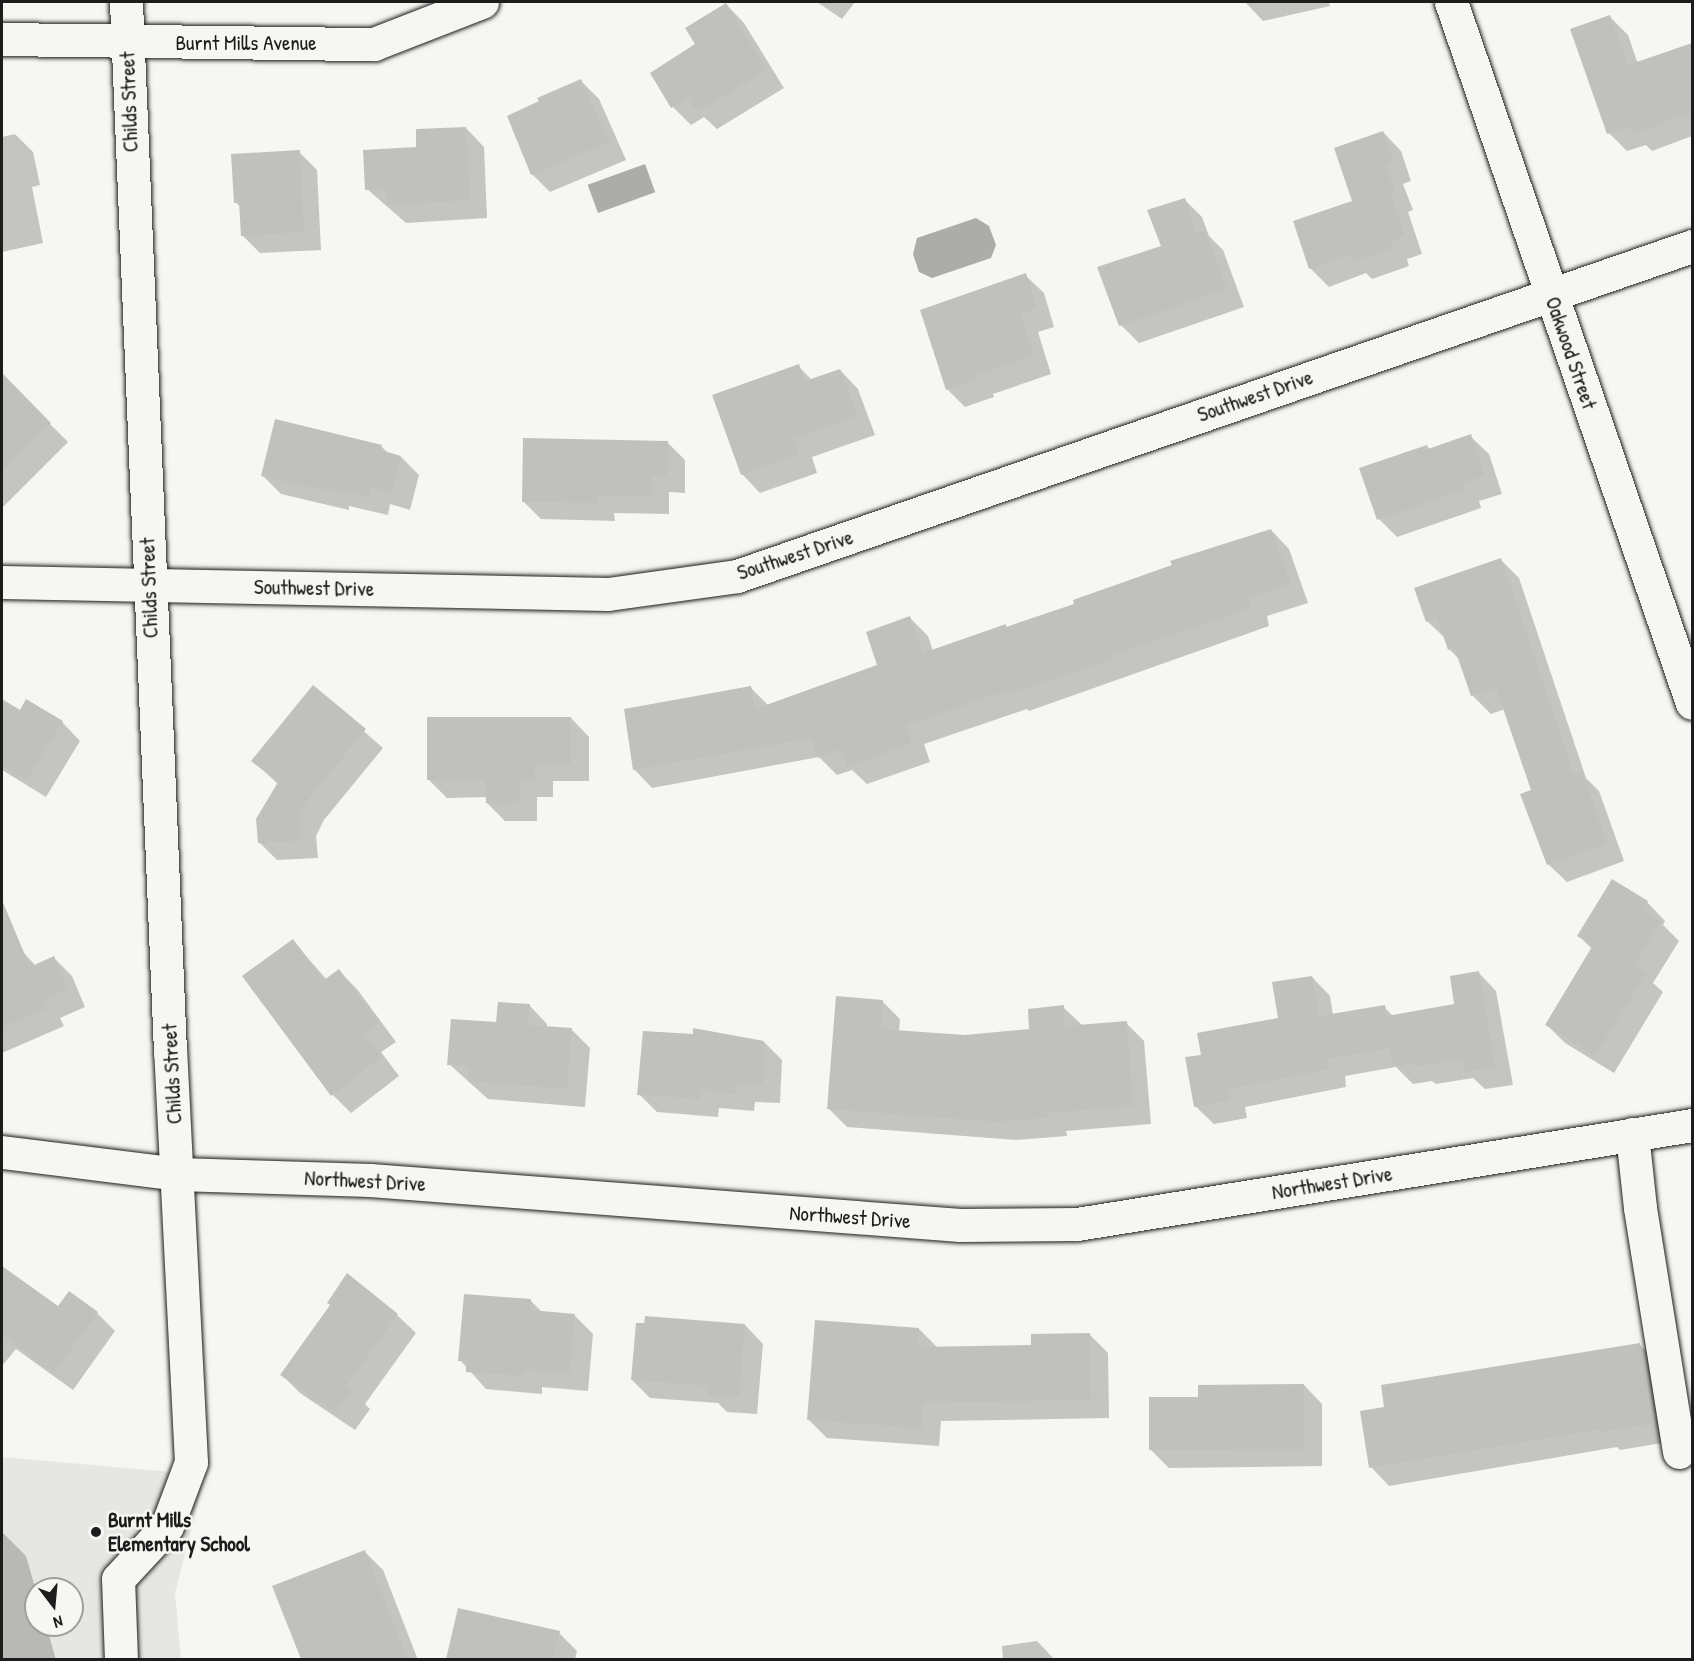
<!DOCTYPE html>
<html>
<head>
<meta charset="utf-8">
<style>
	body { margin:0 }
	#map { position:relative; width:1694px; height:1661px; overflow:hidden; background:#f6f6f2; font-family:"Patrick Hand",sans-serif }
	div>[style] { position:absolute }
	.built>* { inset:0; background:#e6e6e2 }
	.water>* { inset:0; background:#acaca9; transform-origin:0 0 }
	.shadow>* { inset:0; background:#0003 }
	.building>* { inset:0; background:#c0c0bd }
	.roads { filter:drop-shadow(0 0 2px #1c1c1c) drop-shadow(0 0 2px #1c1c1c) }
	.minor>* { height:33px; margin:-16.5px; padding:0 16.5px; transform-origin:16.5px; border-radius:16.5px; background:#f6f6f2 }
	.dots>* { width:16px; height:16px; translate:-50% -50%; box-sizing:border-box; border:3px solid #f6f6f2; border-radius:50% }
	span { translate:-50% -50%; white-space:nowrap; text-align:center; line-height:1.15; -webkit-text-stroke:5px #f6f6f2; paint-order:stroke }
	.street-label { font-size:21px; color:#1c1c1c }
	.poi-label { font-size:21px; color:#1c1c1c; font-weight:700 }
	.left { translate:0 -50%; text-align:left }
	.frame { position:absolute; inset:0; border:3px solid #1c1c1c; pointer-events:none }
	.north { position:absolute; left:24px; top:1577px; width:60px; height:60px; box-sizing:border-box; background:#f6f6f2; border:2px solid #9f9f9c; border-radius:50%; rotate:164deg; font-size:16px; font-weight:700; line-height:24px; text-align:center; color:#1c1c1c }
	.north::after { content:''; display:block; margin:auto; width:21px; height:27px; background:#1c1c1c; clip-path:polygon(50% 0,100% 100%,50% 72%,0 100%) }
</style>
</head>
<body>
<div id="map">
	<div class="built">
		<div style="clip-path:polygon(evenodd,2px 1457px,205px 1475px,175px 1593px,181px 1659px,2px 1659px,2px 1457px,36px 1589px,72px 1589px,72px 1625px,36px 1625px,36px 1589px)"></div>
	</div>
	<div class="water">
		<div style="left:645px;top:164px;width:30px;height:61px;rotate:70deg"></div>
		<div style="clip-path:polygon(976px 218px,989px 226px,996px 245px,991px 258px,932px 278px,919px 272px,913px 254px,917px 238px)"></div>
	</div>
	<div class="shadow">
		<div style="clip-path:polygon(817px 2px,855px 2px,842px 19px)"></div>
		<div style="clip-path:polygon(1245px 2px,1329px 2px,1330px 6px,1263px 21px)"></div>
		<div style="clip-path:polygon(726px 4px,744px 23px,784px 88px,717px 129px,704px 117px,691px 125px,673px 107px,697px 45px)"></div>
		<div style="clip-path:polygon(1610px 17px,1628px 35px,1638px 64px,1692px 48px,1692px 136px,1652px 151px,1646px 145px,1627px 151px,1609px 133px)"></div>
		<div style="clip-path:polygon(580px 80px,599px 99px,626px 160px,550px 192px,532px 174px)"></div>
		<div style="clip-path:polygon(466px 128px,484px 147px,487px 218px,406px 223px,367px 189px,418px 149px)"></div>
		<div style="clip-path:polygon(1383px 132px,1401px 151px,1411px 181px,1403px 184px,1413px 210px,1408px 212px,1422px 254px,1407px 259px,1409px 266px,1372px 279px,1366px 273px,1329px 287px,1311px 269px,1295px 222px,1354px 202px)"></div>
		<div style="clip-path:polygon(15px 134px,33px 152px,40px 185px,32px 187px,43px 243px,2px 252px,2px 137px)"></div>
		<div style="clip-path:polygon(299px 152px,317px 170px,321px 250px,260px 253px,242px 235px,241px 207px,235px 202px)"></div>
		<div style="clip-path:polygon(1184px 199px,1202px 217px,1209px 236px,1223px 250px,1244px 307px,1139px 343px,1121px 325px,1162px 247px)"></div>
		<div style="clip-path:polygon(1025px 275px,1044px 293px,1054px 327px,1038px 332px,1051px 374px,993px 394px,994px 397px,965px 407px,947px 389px)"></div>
		<div style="clip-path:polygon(798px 366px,812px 380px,840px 370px,858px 389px,875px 435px,812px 457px,817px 473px,760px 493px,742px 474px)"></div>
		<div style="clip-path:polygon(9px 383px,68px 442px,2px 508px,2px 390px)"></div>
		<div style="clip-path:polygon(1470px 436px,1489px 454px,1502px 494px,1479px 501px,1481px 508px,1397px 537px,1379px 519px,1427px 446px,1430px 450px)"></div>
		<div style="clip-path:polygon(667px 442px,685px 460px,685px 493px,669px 492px,669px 514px,614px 513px,615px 521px,541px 519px,523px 501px)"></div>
		<div style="clip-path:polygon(381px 446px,389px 454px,401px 457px,419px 475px,410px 510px,390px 504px,388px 515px,349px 506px,349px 510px,281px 494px,263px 476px)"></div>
		<div style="clip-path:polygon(1271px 530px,1289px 549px,1308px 603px,1267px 616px,1269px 626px,1029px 711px,1027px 709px,924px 744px,930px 762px,867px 784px,852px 770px,837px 775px,819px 757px,652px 788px,634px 769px,626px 710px,750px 687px,769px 706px,879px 666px,910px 618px,928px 636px,933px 651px,1077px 605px)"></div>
		<div style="clip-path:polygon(1501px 560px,1519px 578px,1586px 778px,1599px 791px,1624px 861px,1567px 882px,1548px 864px,1533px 791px,1505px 709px,1491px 714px,1473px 696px,1461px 661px,1449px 649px,1446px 639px,1427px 621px)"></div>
		<div style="clip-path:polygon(313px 687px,383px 748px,324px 820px,316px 836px,318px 858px,277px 860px,259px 842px,278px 784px,253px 761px)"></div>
		<div style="clip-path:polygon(2px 701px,20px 712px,62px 722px,80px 741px,46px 797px,2px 770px)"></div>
		<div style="clip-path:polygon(571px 718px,589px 737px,589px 781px,553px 781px,553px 797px,537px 797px,537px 821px,505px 821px,487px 803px,487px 797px,447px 798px,428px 779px)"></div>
		<div style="clip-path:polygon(1647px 902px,1665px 921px,1663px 925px,1679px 941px,1653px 983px,1663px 992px,1614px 1073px,1565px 1043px,1547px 1025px,1592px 949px,1579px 936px)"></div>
		<div style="clip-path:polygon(293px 941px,327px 980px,339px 971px,357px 989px,396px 1042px,381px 1052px,399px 1076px,351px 1113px,333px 1095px,244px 977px)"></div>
		<div style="clip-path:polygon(23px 952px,36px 966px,54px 958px,72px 976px,85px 1007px,60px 1018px,64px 1026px,2px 1053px,2px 962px)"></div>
		<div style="clip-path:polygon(1478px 972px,1496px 991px,1513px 1085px,1485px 1089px,1473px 1078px,1436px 1084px,1432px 1081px,1413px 1084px,1396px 1067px,1345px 1076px,1346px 1087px,1245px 1107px,1247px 1118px,1214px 1124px,1195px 1106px,1203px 1056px,1280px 1019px,1312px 977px,1330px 996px,1333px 1015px,1384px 1007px,1393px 1016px,1456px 1005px)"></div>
		<div style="clip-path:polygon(882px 1001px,900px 1019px,899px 1032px,965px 1036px,1031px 1030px,1063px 1007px,1082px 1025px,1126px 1023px,1144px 1041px,1151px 1124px,1066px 1131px,1067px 1136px,1016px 1140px,847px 1127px,829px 1109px)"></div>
		<div style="clip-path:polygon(529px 1005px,547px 1024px,547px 1028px,572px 1030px,590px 1048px,585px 1107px,488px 1099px,449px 1064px,498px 1023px)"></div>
		<div style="clip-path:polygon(764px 1042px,782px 1060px,780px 1103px,755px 1102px,754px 1111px,719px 1108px,718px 1117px,657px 1112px,639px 1094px)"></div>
		<div style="clip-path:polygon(2px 1267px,58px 1308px,97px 1313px,115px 1331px,73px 1390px,16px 1349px,2px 1366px)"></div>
		<div style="clip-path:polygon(531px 1301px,543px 1313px,575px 1316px,593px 1334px,588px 1391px,542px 1387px,542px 1394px,486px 1389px,460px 1360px)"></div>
		<div style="clip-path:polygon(397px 1315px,416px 1333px,365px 1404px,370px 1409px,355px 1430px,300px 1393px,282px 1375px)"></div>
		<div style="clip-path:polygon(745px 1325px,763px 1344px,757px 1414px,727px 1412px,718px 1403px,650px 1398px,632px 1380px)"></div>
		<div style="clip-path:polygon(919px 1329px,938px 1348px,1032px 1346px,1090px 1335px,1108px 1353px,1109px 1418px,941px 1421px,939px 1446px,827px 1438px,809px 1420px)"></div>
		<div style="clip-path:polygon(1640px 1345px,1658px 1363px,1668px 1442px,1620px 1450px,1617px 1447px,1389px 1486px,1371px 1467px)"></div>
		<div style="clip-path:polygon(1304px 1385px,1322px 1404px,1322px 1466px,1169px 1468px,1151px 1450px,1200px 1398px)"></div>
		<div style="clip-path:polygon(2px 1532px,26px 1556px,36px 1591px,36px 1625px,46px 1625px,56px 1660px,2px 1660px)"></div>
		<div style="clip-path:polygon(365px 1552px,383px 1570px,418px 1660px,302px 1660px,274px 1587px)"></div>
		<div style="clip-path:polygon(459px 1610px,559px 1633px,577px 1651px,575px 1660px,447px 1660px)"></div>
		<div style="clip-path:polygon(1037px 1641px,1055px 1660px,1003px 1660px,1002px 1646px)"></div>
	</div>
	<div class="building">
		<div style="clip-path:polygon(726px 3px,767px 70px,697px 112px,688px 98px,671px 108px,650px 73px,695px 44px,685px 28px)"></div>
		<div style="clip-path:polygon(1610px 15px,1628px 65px,1692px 43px,1692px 112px,1633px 134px,1630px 126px,1607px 134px,1570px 29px)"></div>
		<div style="clip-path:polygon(581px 79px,609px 142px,531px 175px,507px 116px,539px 101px,537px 98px)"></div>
		<div style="clip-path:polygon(466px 127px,470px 200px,387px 205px,386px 189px,365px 190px,363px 150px,416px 147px,416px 129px)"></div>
		<div style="clip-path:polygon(1383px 131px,1394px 163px,1386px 166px,1395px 192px,1390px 194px,1405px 236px,1390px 241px,1392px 248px,1353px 262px,1350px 255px,1309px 269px,1293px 221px,1352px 201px,1334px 148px)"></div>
		<div style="clip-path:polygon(300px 150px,304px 232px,241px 236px,239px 202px,234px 203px,231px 154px)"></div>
		<div style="clip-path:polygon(1185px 198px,1196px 234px,1205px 230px,1227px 289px,1119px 326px,1097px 267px,1161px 246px,1147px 210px)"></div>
		<div style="clip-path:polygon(1026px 273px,1036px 308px,1020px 314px,1034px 356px,975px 376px,977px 379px,946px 390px,920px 310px)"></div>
		<div style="clip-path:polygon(799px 364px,805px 381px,840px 369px,858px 416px,794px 439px,799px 454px,741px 475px,712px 395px)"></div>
		<div style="clip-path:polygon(2px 373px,51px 423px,2px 472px)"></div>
		<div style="clip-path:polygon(275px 419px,382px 445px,381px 450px,401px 456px,392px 492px,372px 487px,369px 497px,331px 489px,331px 492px,261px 476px)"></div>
		<div style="clip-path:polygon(1471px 434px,1485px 476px,1462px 483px,1464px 490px,1377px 520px,1359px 468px,1427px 445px,1428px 449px)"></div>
		<div style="clip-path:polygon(523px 438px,668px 441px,667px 475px,652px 475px,652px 497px,597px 496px,597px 503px,522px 502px)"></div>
		<div style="clip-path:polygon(1271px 529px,1291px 584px,1249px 598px,1252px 608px,1114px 655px,1115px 658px,1010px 694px,1009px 691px,981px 699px,906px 726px,912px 743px,847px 767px,841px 749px,818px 758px,811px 738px,633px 770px,624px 709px,751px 686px,755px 709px,877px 665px,866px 632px,910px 616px,923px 653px,1006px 624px,1006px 627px,1074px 604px,1073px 600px,1172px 565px,1170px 561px)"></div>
		<div style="clip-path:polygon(1501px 558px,1574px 774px,1582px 771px,1607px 843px,1547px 865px,1520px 794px,1531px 790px,1496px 688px,1471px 696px,1454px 647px,1448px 650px,1437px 618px,1426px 622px,1414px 588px)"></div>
		<div style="clip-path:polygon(313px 685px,366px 729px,306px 802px,299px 817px,301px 841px,258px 843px,256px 819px,278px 782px,251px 761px)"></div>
		<div style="clip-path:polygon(2px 699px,20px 710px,26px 699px,63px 721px,27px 780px,2px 765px)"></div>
		<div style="clip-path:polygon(427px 717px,571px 717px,571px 763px,535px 764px,535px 780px,520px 779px,519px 803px,486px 803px,485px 779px,427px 780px)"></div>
		<div style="clip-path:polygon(1612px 879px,1648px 901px,1643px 910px,1661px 921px,1634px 966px,1646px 973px,1595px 1056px,1545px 1025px,1593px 945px,1577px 936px)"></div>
		<div style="clip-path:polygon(2px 900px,30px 967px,54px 956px,68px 989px,43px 1000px,47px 1008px,2px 1027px)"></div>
		<div style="clip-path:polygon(293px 939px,324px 980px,339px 969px,379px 1023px,364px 1034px,382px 1057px,331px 1096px,242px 976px)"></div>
		<div style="clip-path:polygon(1479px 971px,1495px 1067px,1465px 1072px,1463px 1059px,1416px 1067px,1416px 1063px,1393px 1066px,1390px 1048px,1327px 1059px,1329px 1069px,1228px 1089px,1230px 1100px,1194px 1107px,1185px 1057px,1201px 1055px,1197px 1033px,1278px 1018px,1272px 982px,1312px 976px,1319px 1016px,1385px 1005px,1387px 1016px,1454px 1004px,1450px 976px)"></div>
		<div style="clip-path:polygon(836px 996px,883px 1000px,880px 1029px,965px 1035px,1029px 1029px,1028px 1009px,1064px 1005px,1065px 1026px,1127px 1021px,1133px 1106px,1049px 1113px,1049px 1118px,996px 1122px,827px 1109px)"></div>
		<div style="clip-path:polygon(498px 1002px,530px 1004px,528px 1025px,572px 1028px,567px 1089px,468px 1081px,469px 1066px,447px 1065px,451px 1019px,496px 1022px)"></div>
		<div style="clip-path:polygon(693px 1028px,764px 1041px,763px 1085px,737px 1084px,736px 1094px,701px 1090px,700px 1099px,637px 1095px,643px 1031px,693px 1034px)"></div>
		<div style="clip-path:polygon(2px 1266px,58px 1306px,69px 1291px,98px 1312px,54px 1373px,2px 1335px)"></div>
		<div style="clip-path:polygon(347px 1273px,398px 1314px,347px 1385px,353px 1389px,336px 1413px,280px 1375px,330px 1305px,327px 1303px)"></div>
		<div style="clip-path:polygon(464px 1294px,531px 1299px,531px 1310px,575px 1314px,570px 1373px,524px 1370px,524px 1376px,466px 1372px,466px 1361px,458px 1361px)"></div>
		<div style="clip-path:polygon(645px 1316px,745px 1324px,739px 1397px,707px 1395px,708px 1386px,631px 1380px,636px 1323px,644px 1323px)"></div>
		<div style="clip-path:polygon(815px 1320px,919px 1328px,918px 1347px,1031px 1345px,1031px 1334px,1090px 1333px,1091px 1400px,923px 1403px,922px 1428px,807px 1420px)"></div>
		<div style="clip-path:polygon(1640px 1343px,1651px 1424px,1600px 1432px,1600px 1429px,1369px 1468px,1360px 1411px,1384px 1407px,1381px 1385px)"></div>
		<div style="clip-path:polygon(1304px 1384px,1304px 1449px,1149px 1450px,1149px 1397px,1198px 1397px,1198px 1385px)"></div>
		<div style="clip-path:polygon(365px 1550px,407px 1659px,301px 1659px,272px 1586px)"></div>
		<div style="clip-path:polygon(458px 1608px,560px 1631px,553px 1659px,446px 1659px)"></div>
	</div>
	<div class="roads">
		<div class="minor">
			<div style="left:1451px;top:2px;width:741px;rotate:71.03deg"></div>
			<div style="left:2px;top:39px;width:372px;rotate:0.8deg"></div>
			<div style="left:374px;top:44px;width:116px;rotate:-21.3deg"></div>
			<div style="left:2px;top:582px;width:606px;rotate:1.13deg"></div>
			<div style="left:608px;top:594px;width:130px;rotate:-7.9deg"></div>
			<div style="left:737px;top:576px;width:1010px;rotate:-19.06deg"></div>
			<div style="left:1632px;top:1134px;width:74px;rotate:83.8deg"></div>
			<div style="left:1640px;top:1208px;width:247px;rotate:80.9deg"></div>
			<div style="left:2px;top:1152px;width:177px;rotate:7.1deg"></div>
			<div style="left:178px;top:1174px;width:192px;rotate:1.8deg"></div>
			<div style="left:370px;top:1180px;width:592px;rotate:4.36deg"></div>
			<div style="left:960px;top:1225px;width:117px;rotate:-0.5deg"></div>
			<div style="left:1077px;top:1224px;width:623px;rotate:-9.14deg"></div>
			<div style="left:121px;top:1660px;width:81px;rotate:-92.1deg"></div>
			<div style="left:118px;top:1579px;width:72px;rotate:-47.2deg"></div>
			<div style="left:167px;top:1526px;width:68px;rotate:-69.4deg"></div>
			<div style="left:191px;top:1462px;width:411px;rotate:-92.9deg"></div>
			<div style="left:170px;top:1052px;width:1051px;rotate:-92.4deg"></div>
		</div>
	</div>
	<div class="dots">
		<div style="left:96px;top:1532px;background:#1c1c1c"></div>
	</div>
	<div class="street-label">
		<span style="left:246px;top:43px">Burnt Mills Avenue</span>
		<span style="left:129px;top:102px;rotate:-92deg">Childs Street</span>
		<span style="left:1571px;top:353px;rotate:71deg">Oakwood Street</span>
		<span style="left:1255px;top:396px;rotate:-19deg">Southwest Drive</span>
		<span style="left:795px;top:555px;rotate:-18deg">Southwest Drive</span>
		<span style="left:149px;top:588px;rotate:-92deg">Childs Street</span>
		<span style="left:314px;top:588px;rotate:1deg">Southwest Drive</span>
		<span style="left:172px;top:1074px;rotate:-93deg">Childs Street</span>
		<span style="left:365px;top:1181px;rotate:3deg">Northwest Drive</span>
		<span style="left:1332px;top:1183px;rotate:-9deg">Northwest Drive</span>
		<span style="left:850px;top:1217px;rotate:4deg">Northwest Drive</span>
	</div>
	<div class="poi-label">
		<span class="left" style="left:108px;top:1532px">Burnt Mills<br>Elementary School</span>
	</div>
	<div class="frame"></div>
	<div class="north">N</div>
</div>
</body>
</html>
